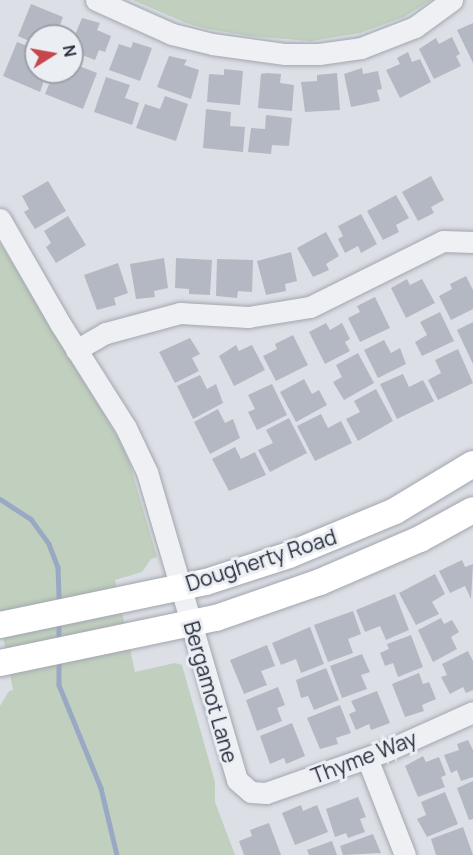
<!DOCTYPE html>
<html>
<head>
<meta charset="utf-8">
<style>
	body { margin:0 }
	#map { position:relative; width:473px; height:855px; overflow:hidden; background:#dcdfe5; font-family:Manrope,sans-serif }
	div>[style] { position:absolute }
	.green>* { inset:0; background:#c0cfbe }
	.stream>* { height:4.5px; margin:-2.25px; padding:0 2.25px; transform-origin:2.25px; border-radius:2.25px; background:#99a9c4 }
	.building>* { inset:0; background:#b4b8c2 }
	.roads { filter:drop-shadow(0 0 2px #a2a6af) drop-shadow(0 0 2px #a2a6af) }
	.minor>* { height:21px; margin:-10.5px; padding:0 10.5px; transform-origin:10.5px; border-radius:10.5px; background:#eff0f4 }
	.major>* { height:26px; margin:-13px; padding:0 13px; transform-origin:13px; border-radius:13px; background:#fff }
	span { translate:-50% -50%; white-space:nowrap; text-align:center; line-height:1.15; -webkit-text-stroke:6px #ebeef3; paint-order:stroke }
	.street-label { font-size:21px; color:#272c3b }
	.north { position:absolute; left:24px; top:24px; width:60px; height:60px; box-sizing:border-box; background:#ebeef3; border:2px solid #9da0a9; border-radius:50%; rotate:79deg; font-size:16px; font-weight:700; line-height:24px; text-align:center; color:#272c3b }
	.north::after { content:''; display:block; margin:auto; width:21px; height:27px; background:#c5474c; clip-path:polygon(50% 0,100% 100%,50% 72%,0 100%) }
</style>
</head>
<body>
<div id="map">
	<div class="green">
		<div style="clip-path:polygon(133px 0,431px 0,404px 17px,360px 33px,311px 41px,249px 36px,208px 29px,186px 23px)"></div>
		<div style="clip-path:polygon(0 243px,119px 439px,129px 461px,157px 557px,151px 559px,142px 572px,115px 580px,135px 672px,175px 663px,182px 665px,215px 782px,215px 802px,235px 855px,0 855px,0 706px,9px 691px,13px 690px,0 620px)"></div>
	</div>
	<div class="stream">
		<div style="left:0;top:499px;width:37px;rotate:33deg"></div>
		<div style="left:31px;top:519px;width:31px;rotate:54deg"></div>
		<div style="left:49px;top:544px;width:25px;rotate:69deg"></div>
		<div style="left:58px;top:567px;width:37px;rotate:88deg"></div>
		<div style="left:59px;top:621px;width:22px;rotate:90deg"></div>
		<div style="left:59px;top:660px;width:25px;rotate:90deg"></div>
		<div style="left:59px;top:685px;width:111px;rotate:67.8deg"></div>
		<div style="left:101px;top:788px;width:69px;rotate:76.6deg"></div>
	</div>
	<div class="building">
		<div style="clip-path:polygon(31px 4px,63px 17px,56px 36px,48px 32px,47px 36px,36px 36px,36px 44px,18px 36px)"></div>
		<div style="clip-path:polygon(82px 18px,100px 23px,97px 30px,111px 36px,105px 52px,99px 50px,95px 60px,72px 51px,72px 42px)"></div>
		<div style="clip-path:polygon(473px 23px,473px 63px,457px 30px)"></div>
		<div style="clip-path:polygon(452px 37px,460px 54px,456px 56px,461px 66px,434px 79px,419px 49px,436px 38px,439px 44px)"></div>
		<div style="clip-path:polygon(17px 42px,36px 49px,36px 72px,47px 72px,40px 92px,3px 76px)"></div>
		<div style="clip-path:polygon(133px 42px,152px 48px,140px 81px,109px 70px,119px 44px,131px 48px)"></div>
		<div style="clip-path:polygon(408px 52px,412px 62px,420px 59px,431px 82px,400px 98px,386px 70px,400px 64px,397px 58px)"></div>
		<div style="clip-path:polygon(169px 56px,187px 60px,184px 65px,199px 70px,191px 99px,157px 87px)"></div>
		<div style="clip-path:polygon(74px 64px,97px 73px,83px 109px,45px 94px,54px 72px,69px 77px)"></div>
		<div style="clip-path:polygon(362px 68px,363px 74px,378px 71px,382px 89px,377px 90px,380px 101px,351px 107px,344px 74px)"></div>
		<div style="clip-path:polygon(224px 69px,243px 71px,240px 105px,207px 102px,209px 74px,224px 75px)"></div>
		<div style="clip-path:polygon(266px 73px,281px 74px,280px 83px,294px 85px,292px 111px,258px 108px,261px 74px)"></div>
		<div style="clip-path:polygon(337px 73px,340px 110px,305px 112px,301px 82px,317px 81px,317px 75px)"></div>
		<div style="clip-path:polygon(106px 77px,130px 85px,125px 98px,139px 103px,132px 125px,94px 112px)"></div>
		<div style="clip-path:polygon(165px 96px,188px 104px,176px 141px,136px 128px,145px 104px,160px 109px)"></div>
		<div style="clip-path:polygon(206px 109px,231px 112px,230px 126px,245px 127px,243px 152px,203px 148px)"></div>
		<div style="clip-path:polygon(266px 115px,292px 118px,289px 146px,272px 145px,271px 154px,248px 152px,251px 128px,265px 129px)"></div>
		<div style="clip-path:polygon(431px 176px,444px 200px,431px 207px,434px 213px,418px 221px,402px 192px)"></div>
		<div style="clip-path:polygon(48px 181px,66px 211px,35px 229px,24px 212px,29px 209px,22px 196px)"></div>
		<div style="clip-path:polygon(396px 195px,409px 218px,396px 225px,399px 232px,383px 240px,367px 211px)"></div>
		<div style="clip-path:polygon(361px 214px,377px 244px,361px 253px,358px 246px,345px 253px,338px 239px,343px 236px,338px 226px)"></div>
		<div style="clip-path:polygon(68px 216px,86px 245px,56px 263px,46px 247px,51px 243px,44px 231px)"></div>
		<div style="clip-path:polygon(326px 232px,339px 256px,326px 264px,329px 270px,313px 277px,297px 248px)"></div>
		<div style="clip-path:polygon(291px 252px,297px 281px,285px 284px,286px 291px,266px 295px,257px 261px)"></div>
		<div style="clip-path:polygon(164px 258px,168px 288px,154px 291px,155px 297px,136px 299px,130px 264px)"></div>
		<div style="clip-path:polygon(176px 258px,212px 260px,210px 295px,189px 294px,189px 289px,175px 288px)"></div>
		<div style="clip-path:polygon(217px 259px,253px 260px,252px 292px,238px 291px,237px 298px,216px 296px)"></div>
		<div style="clip-path:polygon(118px 263px,128px 293px,114px 298px,116px 305px,97px 310px,84px 275px)"></div>
		<div style="clip-path:polygon(466px 276px,473px 290px,473px 309px,451px 320px,439px 296px,452px 289px,450px 284px)"></div>
		<div style="clip-path:polygon(407px 279px,410px 285px,422px 279px,435px 303px,406px 318px,391px 288px)"></div>
		<div style="clip-path:polygon(375px 297px,390px 328px,360px 342px,348px 318px,360px 312px,357px 306px)"></div>
		<div style="clip-path:polygon(440px 312px,454px 341px,422px 356px,415px 342px,427px 335px,420px 322px)"></div>
		<div style="clip-path:polygon(473px 322px,473px 364px,457px 330px)"></div>
		<div style="clip-path:polygon(326px 323px,330px 330px,342px 323px,350px 339px,345px 342px,350px 351px,325px 364px,309px 332px)"></div>
		<div style="clip-path:polygon(293px 335px,308px 365px,276px 381px,263px 356px,277px 349px,275px 344px)"></div>
		<div style="clip-path:polygon(190px 338px,200px 354px,192px 358px,199px 371px,175px 383px,159px 352px)"></div>
		<div style="clip-path:polygon(384px 340px,391px 353px,400px 348px,406px 364px,378px 378px,364px 350px)"></div>
		<div style="clip-path:polygon(236px 345px,239px 351px,252px 345px,265px 370px,234px 386px,219px 356px)"></div>
		<div style="clip-path:polygon(458px 349px,473px 383px,438px 400px,428px 380px,441px 373px,435px 360px)"></div>
		<div style="clip-path:polygon(358px 353px,374px 383px,344px 400px,333px 382px,342px 377px,336px 365px)"></div>
		<div style="clip-path:polygon(403px 374px,409px 387px,423px 380px,434px 401px,397px 419px,380px 384px)"></div>
		<div style="clip-path:polygon(200px 375px,207px 389px,216px 384px,223px 403px,193px 419px,177px 386px)"></div>
		<div style="clip-path:polygon(304px 379px,312px 394px,319px 390px,327px 405px,296px 422px,280px 392px)"></div>
		<div style="clip-path:polygon(272px 384px,287px 415px,257px 430px,248px 412px,255px 409px,248px 395px)"></div>
		<div style="clip-path:polygon(376px 389px,393px 421px,358px 441px,346px 419px,360px 412px,354px 401px)"></div>
		<div style="clip-path:polygon(218px 409px,225px 423px,233px 419px,240px 438px,210px 454px,194px 422px)"></div>
		<div style="clip-path:polygon(321px 414px,328px 428px,341px 421px,352px 443px,315px 461px,297px 426px)"></div>
		<div style="clip-path:polygon(289px 418px,307px 453px,270px 472px,258px 450px,273px 443px,266px 430px)"></div>
		<div style="clip-path:polygon(235px 447px,241px 459px,255px 452px,266px 475px,229px 491px,212px 459px)"></div>
		<div style="clip-path:polygon(462px 560px,465px 567px,473px 564px,471px 599px,465px 586px,450px 593px,439px 571px)"></div>
		<div style="clip-path:polygon(435px 574px,445px 594px,432px 602px,439px 614px,416px 625px,399px 593px)"></div>
		<div style="clip-path:polygon(395px 594px,409px 630px,386px 640px,380px 626px,365px 632px,356px 610px)"></div>
		<div style="clip-path:polygon(353px 611px,361px 634px,348px 639px,353px 653px,328px 662px,314px 625px)"></div>
		<div style="clip-path:polygon(441px 618px,444px 624px,452px 620px,459px 632px,451px 637px,457px 649px,433px 662px,418px 630px)"></div>
		<div style="clip-path:polygon(310px 627px,324px 664px,301px 673px,296px 659px,281px 665px,272px 643px)"></div>
		<div style="clip-path:polygon(411px 635px,423px 667px,398px 677px,393px 663px,385px 666px,380px 653px,389px 649px,387px 644px)"></div>
		<div style="clip-path:polygon(267px 645px,275px 666px,261px 671px,267px 685px,244px 694px,230px 660px)"></div>
		<div style="clip-path:polygon(468px 651px,473px 661px,473px 690px,466px 693px,463px 687px,450px 694px,441px 677px,447px 675px,442px 664px)"></div>
		<div style="clip-path:polygon(362px 654px,370px 672px,361px 675px,367px 689px,342px 698px,330px 666px)"></div>
		<div style="clip-path:polygon(326px 668px,339px 700px,314px 710px,308px 696px,301px 698px,296px 680px)"></div>
		<div style="clip-path:polygon(419px 673px,423px 684px,429px 682px,436px 699px,422px 705px,424px 711px,405px 717px,392px 684px)"></div>
		<div style="clip-path:polygon(278px 687px,285px 705px,277px 708px,282px 721px,257px 731px,246px 700px)"></div>
		<div style="clip-path:polygon(377px 691px,390px 723px,371px 730px,369px 724px,356px 730px,349px 714px,356px 711px,351px 701px)"></div>
		<div style="clip-path:polygon(340px 705px,351px 733px,336px 738px,338px 744px,320px 749px,307px 718px)"></div>
		<div style="clip-path:polygon(292px 723px,305px 756px,286px 764px,284px 758px,270px 764px,260px 736px)"></div>
		<div style="clip-path:polygon(468px 740px,473px 750px,473px 777px,461px 781px,457px 770px,451px 773px,444px 755px,459px 750px,457px 744px)"></div>
		<div style="clip-path:polygon(423px 756px,426px 762px,439px 757px,446px 775px,441px 777px,445px 787px,418px 797px,405px 766px)"></div>
		<div style="clip-path:polygon(473px 781px,473px 819px,469px 820px,457px 788px)"></div>
		<div style="clip-path:polygon(445px 792px,458px 824px,427px 837px,417px 819px,426px 815px,421px 802px)"></div>
		<div style="clip-path:polygon(358px 797px,366px 817px,360px 819px,365px 832px,348px 838px,346px 833px,335px 837px,326px 809px)"></div>
		<div style="clip-path:polygon(301px 805px,303px 811px,317px 805px,328px 832px,295px 845px,282px 813px)"></div>
		<div style="clip-path:polygon(269px 823px,281px 855px,244px 855px,239px 841px,252px 836px,250px 830px)"></div>
		<div style="clip-path:polygon(463px 827px,473px 855px,436px 855px,431px 839px)"></div>
		<div style="clip-path:polygon(373px 834px,381px 853px,343px 855px,340px 846px)"></div>
		<div style="clip-path:polygon(332px 841px,337px 855px,309px 855px,307px 850px)"></div>
	</div>
	<div class="roads">
		<div class="minor">
			<div style="left:96px;top:0;width:83px;rotate:24.1deg"></div>
			<div style="left:172px;top:34px;width:41px;rotate:14deg"></div>
			<div style="left:212px;top:44px;width:74px;rotate:7.8deg"></div>
			<div style="left:285px;top:54px;width:34px"></div>
			<div style="left:319px;top:54px;width:42px;rotate:-8.1deg"></div>
			<div style="left:361px;top:48px;width:58px;rotate:-21.3deg"></div>
			<div style="left:415px;top:27px;width:46px;rotate:-36.1deg"></div>
			<div style="left:0;top:219px;width:122px;rotate:60.1deg"></div>
			<div style="left:61px;top:325px;width:122px;rotate:57.7deg"></div>
			<div style="left:126px;top:428px;width:49px;rotate:64.5deg"></div>
			<div style="left:147px;top:472px;width:321px;rotate:73.7deg"></div>
			<div style="left:237px;top:780px;width:18px;rotate:41deg"></div>
			<div style="left:251px;top:792px;width:15px;rotate:4deg"></div>
			<div style="left:266px;top:793px;width:127px;rotate:-19.3deg"></div>
			<div style="left:386px;top:751px;width:95px;rotate:-24.1deg"></div>
			<div style="left:76px;top:350px;width:34px;rotate:-30deg"></div>
			<div style="left:106px;top:333px;width:77px;rotate:-15.1deg"></div>
			<div style="left:180px;top:313px;width:68px;rotate:3.4deg"></div>
			<div style="left:248px;top:317px;width:63px;rotate:-9.2deg"></div>
			<div style="left:310px;top:307px;width:148px;rotate:-26.4deg"></div>
			<div style="left:443px;top:241px;width:30px;rotate:2deg"></div>
			<div style="left:367px;top:758px;width:104px;rotate:68.6deg"></div>
		</div>
		<div class="major">
			<div style="left:0;top:625px;width:210px;rotate:-11.8deg"></div>
			<div style="left:206px;top:582px;width:87px;rotate:-18deg"></div>
			<div style="left:289px;top:555px;width:115px;rotate:-22.5deg"></div>
			<div style="left:395px;top:511px;width:91px;rotate:-31.1deg"></div>
			<div style="left:0;top:663px;width:221px;rotate:-11.8deg"></div>
			<div style="left:216px;top:618px;width:110px;rotate:-19.1deg"></div>
			<div style="left:320px;top:582px;width:109px;rotate:-23.3deg"></div>
			<div style="left:420px;top:539px;width:60px;rotate:-28.7deg"></div>
		</div>
	</div>
	<div class="street-label">
		<span style="left:261px;top:560px;rotate:-18deg">Dougherty Road</span>
		<span style="left:211px;top:692px;rotate:74deg">Bergamot Lane</span>
		<span style="left:364px;top:757px;rotate:-21deg">Thyme Way</span>
	</div>
	<div class="north">N</div>
</div>
</body>
</html>
